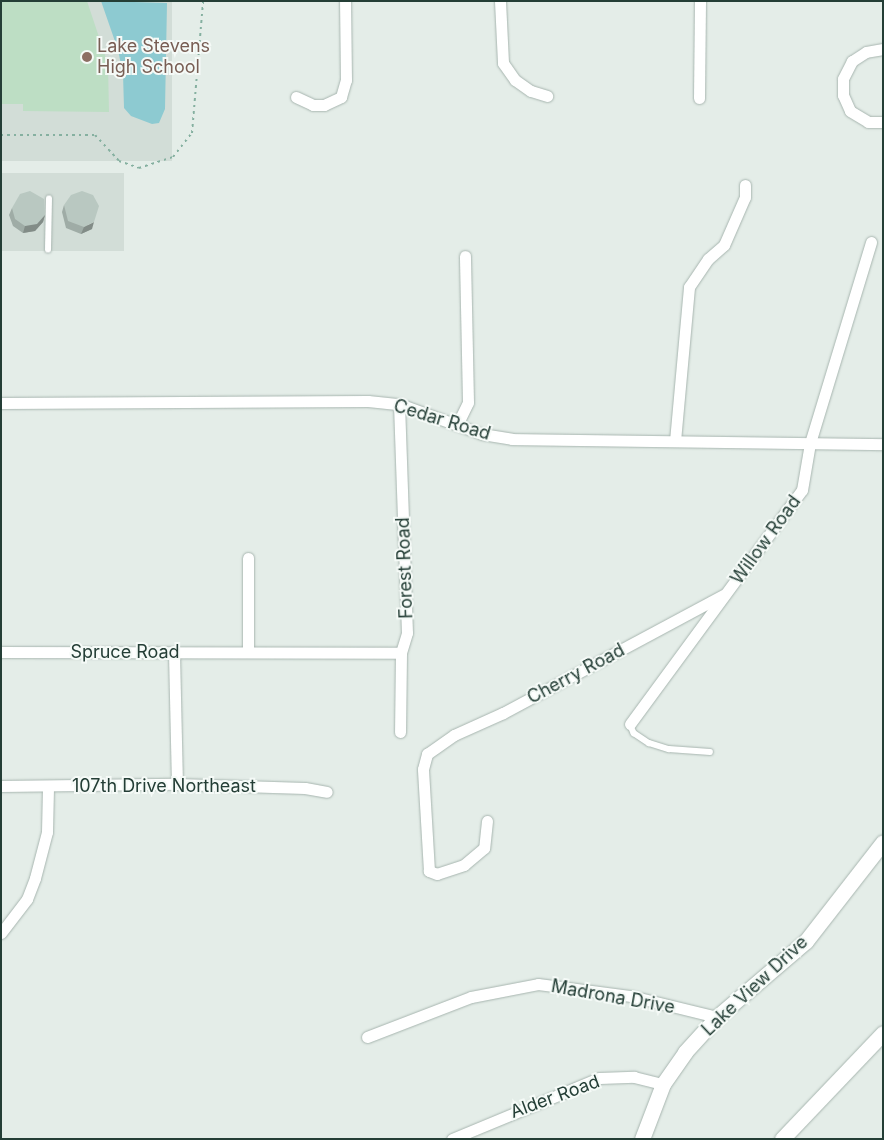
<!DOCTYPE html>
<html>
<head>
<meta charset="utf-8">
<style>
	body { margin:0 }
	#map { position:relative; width:884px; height:1140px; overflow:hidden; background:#e4ede8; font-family:Inter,sans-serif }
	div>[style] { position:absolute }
	.built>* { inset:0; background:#d2ddd7; transform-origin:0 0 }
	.green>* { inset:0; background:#bddec4 }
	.water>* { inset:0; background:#8dcad1 }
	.path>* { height:2px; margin-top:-1px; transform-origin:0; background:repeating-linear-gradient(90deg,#85b0a0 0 2.5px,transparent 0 6.5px) }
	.roads { filter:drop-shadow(0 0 1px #a7b5af) drop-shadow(0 0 1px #a7b5af) }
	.lane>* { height:5.5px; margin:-2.75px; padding:0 2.75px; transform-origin:2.75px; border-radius:2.75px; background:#fff }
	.street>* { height:11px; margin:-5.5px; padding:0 5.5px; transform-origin:5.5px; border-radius:5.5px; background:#fff }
	.secondary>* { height:15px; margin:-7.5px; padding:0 7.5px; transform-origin:7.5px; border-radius:7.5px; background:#fff }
	.wall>* { inset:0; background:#9faca6 }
	.shaded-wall>* { inset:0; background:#828c87 }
	.building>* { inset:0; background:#b9c8c1 }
	.dots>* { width:14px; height:14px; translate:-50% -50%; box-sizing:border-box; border:2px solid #f5faf7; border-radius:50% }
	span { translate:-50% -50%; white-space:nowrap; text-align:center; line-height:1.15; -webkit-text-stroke:4px #f5faf7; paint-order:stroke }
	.education-label { font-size:18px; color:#785e54 }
	.left { translate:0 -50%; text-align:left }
	.street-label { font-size:18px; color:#243e36 }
	.frame { position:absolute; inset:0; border:2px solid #243e36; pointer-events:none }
</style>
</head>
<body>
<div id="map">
	<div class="built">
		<div style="left:1px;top:1px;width:171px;height:160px"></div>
		<div style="left:1px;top:173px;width:123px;height:78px"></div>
	</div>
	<div class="green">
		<div style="clip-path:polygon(1px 1px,87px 1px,108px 64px,109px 112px,23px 111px,23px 104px,1px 104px)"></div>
	</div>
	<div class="water">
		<div style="clip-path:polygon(101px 1px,167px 3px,165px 109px,159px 123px,152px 124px,131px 116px,124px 108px,123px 74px,118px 50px)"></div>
	</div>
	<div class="path">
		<div style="left:1px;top:135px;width:94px"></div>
		<div style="left:95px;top:135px;width:35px;rotate:47deg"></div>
		<div style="left:119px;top:161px;width:21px;rotate:19deg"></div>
		<div style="left:139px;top:168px;width:36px;rotate:-18deg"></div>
		<div style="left:173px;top:157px;width:31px;rotate:-52deg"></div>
		<div style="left:192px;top:133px;width:132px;rotate:-85.2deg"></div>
	</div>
	<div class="roads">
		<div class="lane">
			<div style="left:48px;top:250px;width:51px;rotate:-88.9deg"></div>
			<div style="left:630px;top:724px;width:10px;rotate:66deg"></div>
			<div style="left:634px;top:733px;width:18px;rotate:34deg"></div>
			<div style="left:649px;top:743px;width:21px;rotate:17deg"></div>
			<div style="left:669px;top:749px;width:41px;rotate:4.2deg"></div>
		</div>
		<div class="street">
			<div style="left:500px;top:1px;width:62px;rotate:87.2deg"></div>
			<div style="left:503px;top:63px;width:21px;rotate:55deg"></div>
			<div style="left:515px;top:80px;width:19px;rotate:35deg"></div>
			<div style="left:531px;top:91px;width:17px;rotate:17deg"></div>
			<div style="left:883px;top:49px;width:17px;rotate:170deg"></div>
			<div style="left:866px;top:52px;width:17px;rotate:147deg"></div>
			<div style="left:852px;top:61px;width:20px;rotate:117deg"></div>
			<div style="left:843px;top:79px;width:16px;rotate:90deg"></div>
			<div style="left:843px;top:95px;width:17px;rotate:66deg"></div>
			<div style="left:850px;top:111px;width:21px;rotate:31deg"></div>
			<div style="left:868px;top:122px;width:15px"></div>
			<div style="left:296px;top:97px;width:19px;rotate:25deg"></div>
			<div style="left:313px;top:105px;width:11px"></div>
			<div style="left:324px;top:105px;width:19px;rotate:-25deg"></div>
			<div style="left:341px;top:97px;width:18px;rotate:-74deg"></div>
			<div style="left:346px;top:80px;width:79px;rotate:-90.7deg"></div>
			<div style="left:699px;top:98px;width:97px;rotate:-89.4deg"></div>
			<div style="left:1px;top:403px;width:367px;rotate:-0.3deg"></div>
			<div style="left:368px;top:401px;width:31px;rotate:6deg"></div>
			<div style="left:399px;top:404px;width:88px;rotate:19.9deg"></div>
			<div style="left:482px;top:434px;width:30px;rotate:9deg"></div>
			<div style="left:512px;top:439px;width:371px;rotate:0.8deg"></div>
			<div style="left:399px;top:404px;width:229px;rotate:88deg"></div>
			<div style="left:407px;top:633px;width:21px;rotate:107deg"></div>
			<div style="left:401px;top:653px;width:79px;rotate:90.7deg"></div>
			<div style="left:457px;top:425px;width:25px;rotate:-64deg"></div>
			<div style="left:468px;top:402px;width:146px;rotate:-91.2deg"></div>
			<div style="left:675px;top:441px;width:155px;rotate:-84.8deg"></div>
			<div style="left:689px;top:287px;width:34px;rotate:-56deg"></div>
			<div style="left:708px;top:259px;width:21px;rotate:-41deg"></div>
			<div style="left:724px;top:245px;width:52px;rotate:-66.4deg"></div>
			<div style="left:745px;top:197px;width:12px;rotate:-90deg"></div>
			<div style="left:1px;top:652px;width:400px;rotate:0.1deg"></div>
			<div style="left:248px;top:652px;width:94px;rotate:-90deg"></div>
			<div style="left:174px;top:653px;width:131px;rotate:88.7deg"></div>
			<div style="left:630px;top:724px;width:290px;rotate:-53.7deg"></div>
			<div style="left:802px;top:490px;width:48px;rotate:-80.3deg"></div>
			<div style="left:810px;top:443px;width:210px;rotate:-73.1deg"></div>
			<div style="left:1px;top:786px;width:176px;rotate:-0.7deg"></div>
			<div style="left:177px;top:784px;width:128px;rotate:1.8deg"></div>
			<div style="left:305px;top:788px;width:22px;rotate:10deg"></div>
			<div style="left:487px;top:821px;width:27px;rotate:96deg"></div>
			<div style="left:484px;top:848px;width:26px;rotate:140deg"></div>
			<div style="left:464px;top:865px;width:28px;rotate:162deg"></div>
			<div style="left:437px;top:874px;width:9px;rotate:-159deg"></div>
			<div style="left:429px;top:871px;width:102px;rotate:-93.4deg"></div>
			<div style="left:423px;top:769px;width:16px;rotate:-75deg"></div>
			<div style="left:427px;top:754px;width:33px;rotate:-35deg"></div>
			<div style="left:454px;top:735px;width:54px;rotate:-24.2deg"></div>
			<div style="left:503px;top:713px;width:250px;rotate:-28.2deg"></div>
			<div style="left:1px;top:933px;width:43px;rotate:-52.6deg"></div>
			<div style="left:27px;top:899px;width:22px;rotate:-69deg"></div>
			<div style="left:35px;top:878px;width:48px;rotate:-75.4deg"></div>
			<div style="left:47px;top:832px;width:45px;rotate:-88.7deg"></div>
			<div style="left:367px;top:1037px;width:111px;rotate:-21deg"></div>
			<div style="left:471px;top:997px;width:68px;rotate:-11deg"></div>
			<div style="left:538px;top:984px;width:94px;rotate:7.4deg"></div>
			<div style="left:631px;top:996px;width:89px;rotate:13.7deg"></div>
			<div style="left:452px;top:1139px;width:159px;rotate:-22.5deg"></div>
			<div style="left:599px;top:1078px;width:35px;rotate:-2deg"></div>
			<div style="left:634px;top:1077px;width:30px;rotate:14deg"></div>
		</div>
		<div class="secondary">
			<div style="left:642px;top:1139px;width:59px;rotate:-69.1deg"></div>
			<div style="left:663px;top:1084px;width:39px;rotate:-55deg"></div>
			<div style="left:685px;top:1052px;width:47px;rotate:-47.6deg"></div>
			<div style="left:717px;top:1017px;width:117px;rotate:-40.5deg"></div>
			<div style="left:806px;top:941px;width:125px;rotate:-52.1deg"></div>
			<div style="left:782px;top:1139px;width:146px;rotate:-46.4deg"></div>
		</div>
	</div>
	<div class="wall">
		<div style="clip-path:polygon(64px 205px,92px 229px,81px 234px,66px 228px,62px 212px)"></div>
		<div style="clip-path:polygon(12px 208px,45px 215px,43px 222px,35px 231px,23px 233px,13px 226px,9px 215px)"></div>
	</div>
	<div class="shaded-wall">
		<div style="clip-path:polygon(45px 215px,43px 222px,35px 231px,23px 233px,25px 226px)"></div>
		<div style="clip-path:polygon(94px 222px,92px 229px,81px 234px,84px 227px)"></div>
	</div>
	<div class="building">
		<div style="clip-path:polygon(30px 191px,44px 199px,45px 215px,37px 224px,25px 226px,15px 219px,12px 208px,20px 194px)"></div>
		<div style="clip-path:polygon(82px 191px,93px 195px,99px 206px,94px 222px,84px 227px,68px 221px,64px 205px,71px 195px)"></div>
	</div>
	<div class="dots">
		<div style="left:87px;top:57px;background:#8d6e63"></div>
	</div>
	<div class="education-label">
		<span class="left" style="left:97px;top:57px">Lake Stevens<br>High School</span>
	</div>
	<div class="street-label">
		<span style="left:442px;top:420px;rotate:17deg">Cedar Road</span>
		<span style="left:766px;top:540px;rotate:-54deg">Willow Road</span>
		<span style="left:405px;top:568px;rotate:-92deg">Forest Road</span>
		<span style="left:125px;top:652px">Spruce Road</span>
		<span style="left:576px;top:674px;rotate:-28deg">Cherry Road</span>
		<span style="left:164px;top:786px">107th Drive Northeast</span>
		<span style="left:755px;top:986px;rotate:-43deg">Lake View Drive</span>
		<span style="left:613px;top:997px;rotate:10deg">Madrona Drive</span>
		<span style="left:555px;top:1097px;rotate:-20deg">Alder Road</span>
	</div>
	<div class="frame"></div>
</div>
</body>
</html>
